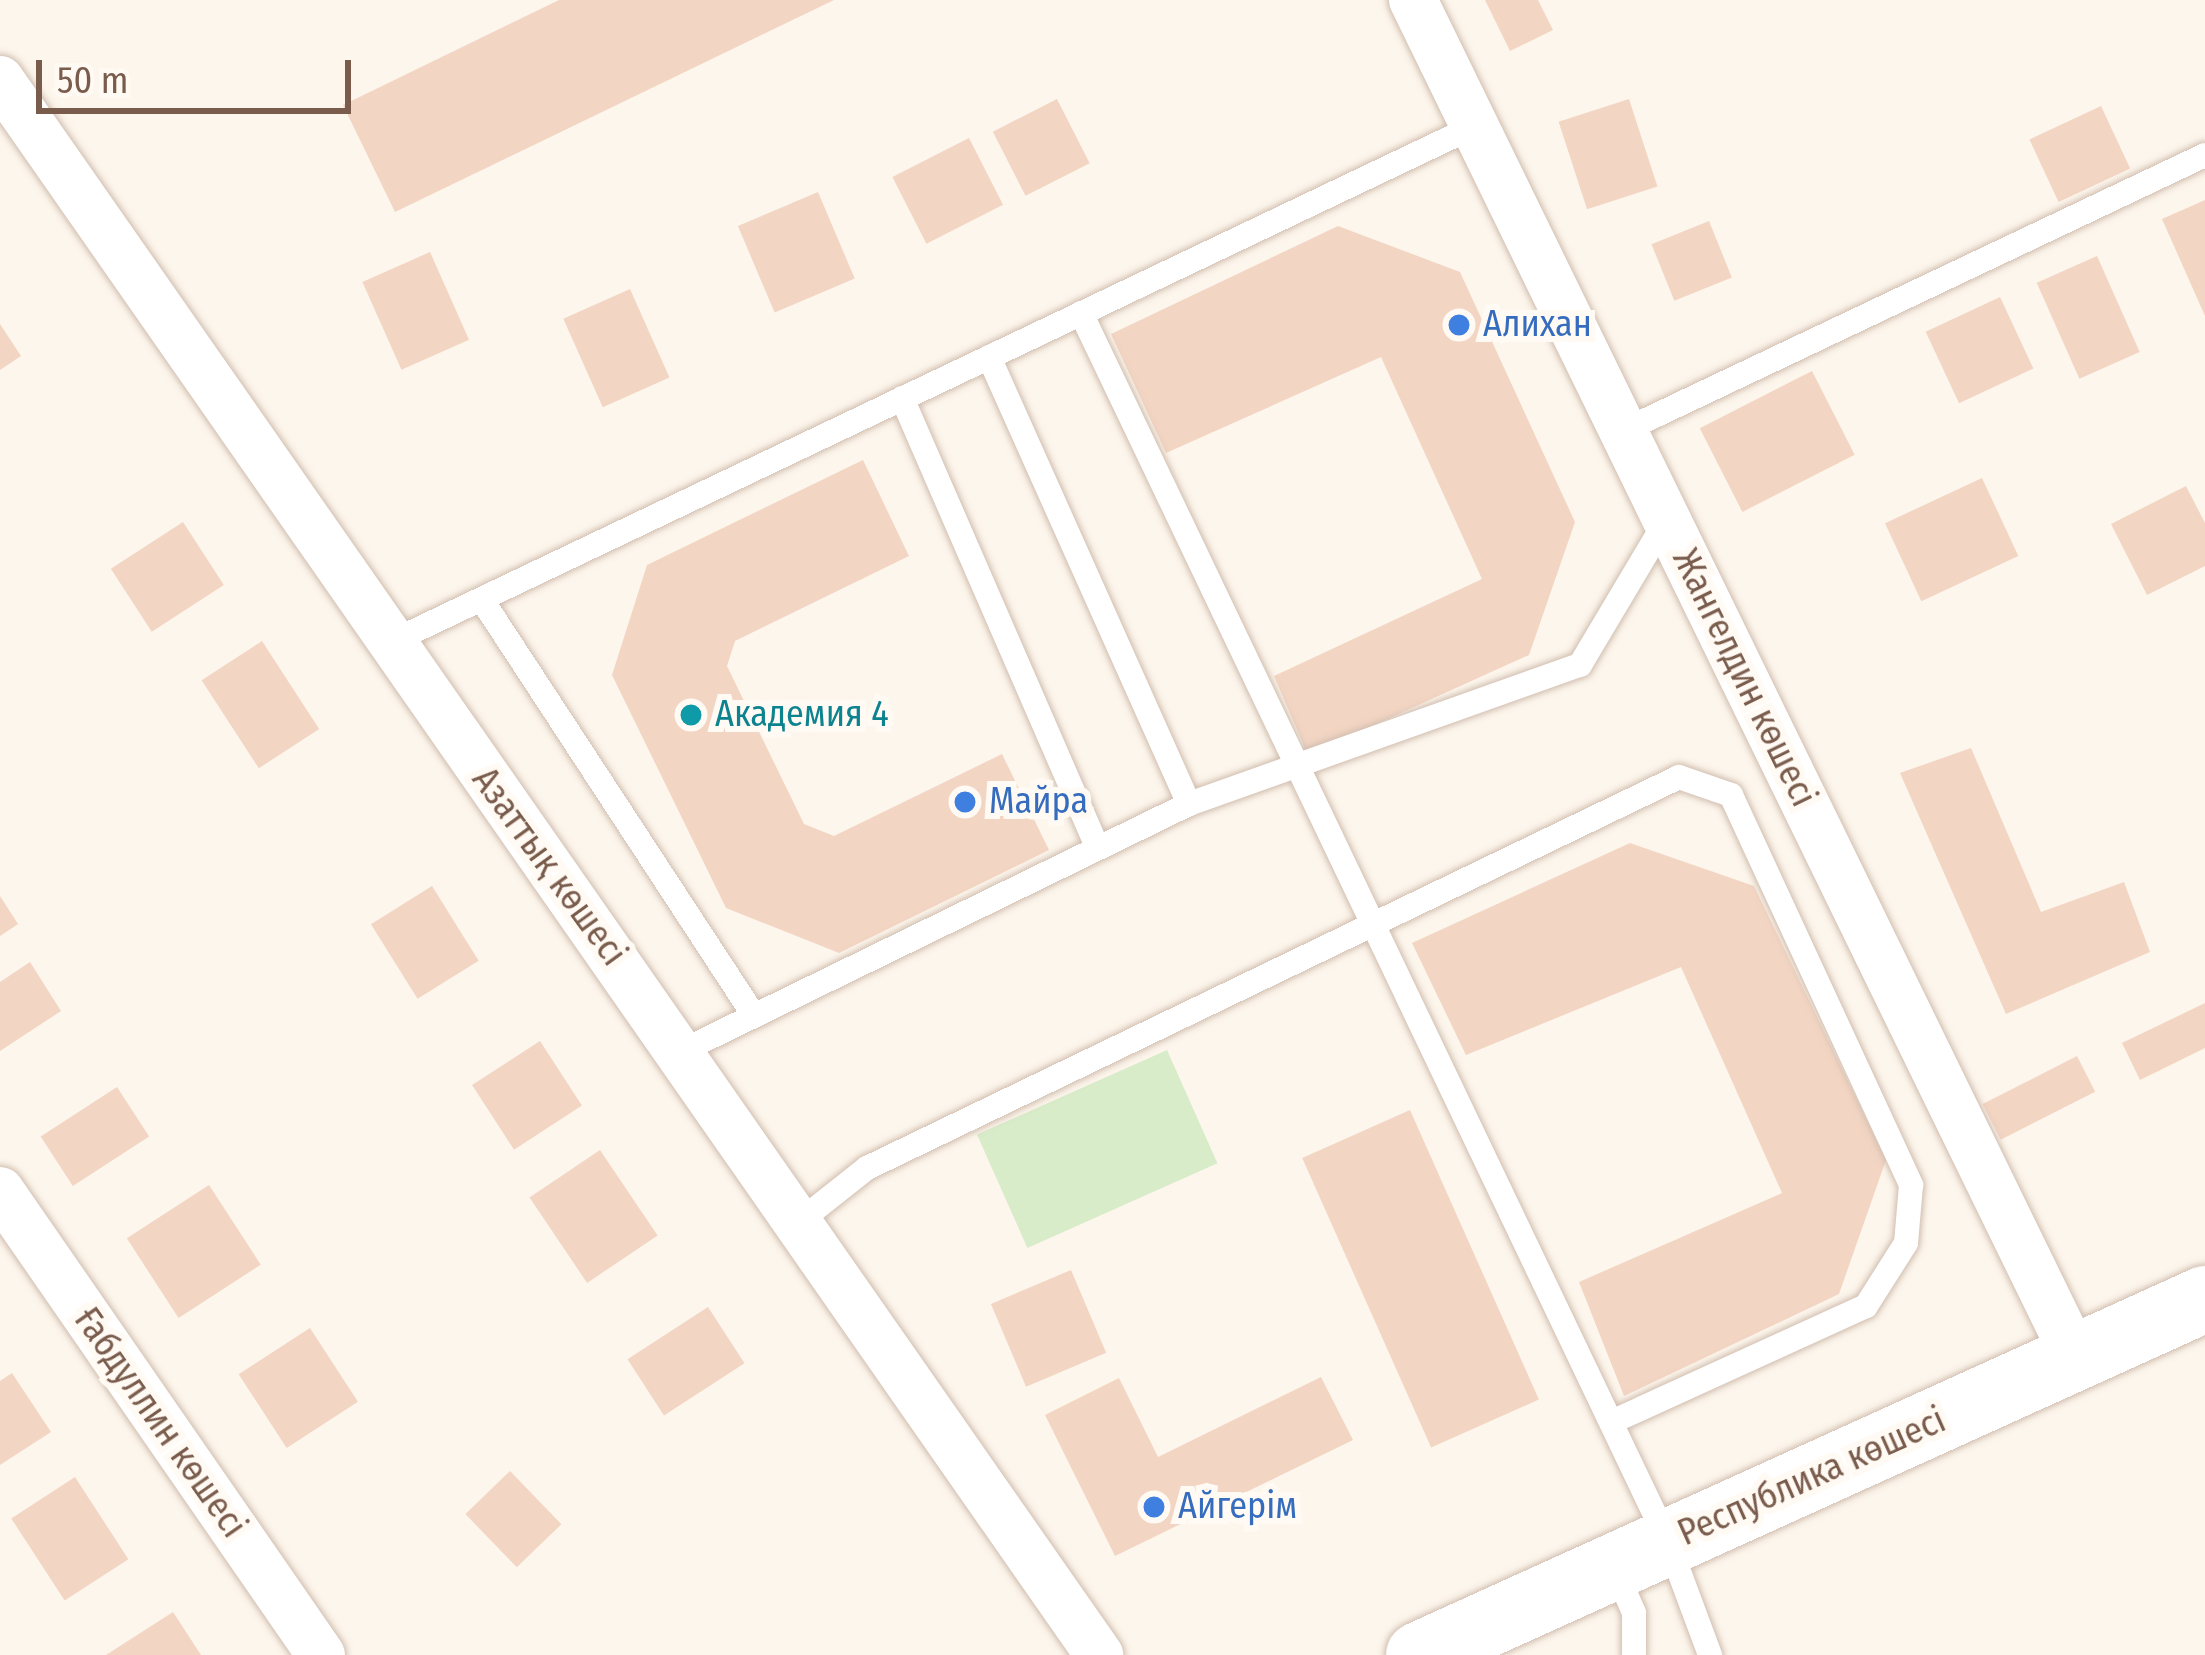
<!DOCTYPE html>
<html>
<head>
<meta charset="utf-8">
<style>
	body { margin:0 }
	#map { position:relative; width:2205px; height:1655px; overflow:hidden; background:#fdf6ec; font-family:"Fira Sans Condensed",sans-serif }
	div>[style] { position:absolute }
	.green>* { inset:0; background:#d8ecc9; transform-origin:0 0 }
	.building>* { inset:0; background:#f3d5c3; transform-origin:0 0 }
	.roads { filter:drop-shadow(0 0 3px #d1beb0) drop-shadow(0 0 3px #d1beb0) }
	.lane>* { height:24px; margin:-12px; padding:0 12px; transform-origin:12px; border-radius:12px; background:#fff }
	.street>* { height:48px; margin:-24px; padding:0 24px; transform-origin:24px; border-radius:24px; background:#fff }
	.secondary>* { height:66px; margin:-33px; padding:0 33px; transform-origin:33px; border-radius:33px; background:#fff }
	.dots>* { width:33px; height:33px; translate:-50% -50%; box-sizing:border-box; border:6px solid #fffaf3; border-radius:50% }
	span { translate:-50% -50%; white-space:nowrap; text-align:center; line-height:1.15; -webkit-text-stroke:12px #fffaf3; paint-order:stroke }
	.shop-label { font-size:36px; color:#366cbe }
	.left { translate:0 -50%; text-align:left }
	.street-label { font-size:36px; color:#7a5c4d }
	.culture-label { font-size:36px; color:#0d838f }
	.scale { position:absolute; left:36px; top:60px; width:315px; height:54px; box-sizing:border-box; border:6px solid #7a5c4d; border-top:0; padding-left:15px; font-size:36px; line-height:42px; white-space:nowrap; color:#7a5c4d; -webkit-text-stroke:9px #fffaf3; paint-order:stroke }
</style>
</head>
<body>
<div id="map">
	<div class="green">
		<div style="left:1167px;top:1050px;width:124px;height:208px;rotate:66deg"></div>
	</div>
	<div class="building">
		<div style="clip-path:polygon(559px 0,834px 0,395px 212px,343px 105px)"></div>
		<div style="clip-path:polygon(1485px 0,1538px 0,1553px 30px,1510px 51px)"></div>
		<div style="left:1057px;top:99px;width:72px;height:72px;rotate:63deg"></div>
		<div style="left:1629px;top:99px;width:92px;height:74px;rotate:72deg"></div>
		<div style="left:2101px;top:106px;width:69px;height:79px;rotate:65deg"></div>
		<div style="left:969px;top:138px;width:75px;height:86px;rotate:63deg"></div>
		<div style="left:818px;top:192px;width:94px;height:87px;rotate:67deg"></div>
		<div style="clip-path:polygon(2205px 200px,2205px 316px,2162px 219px)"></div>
		<div style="left:1709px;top:221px;width:61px;height:62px;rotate:68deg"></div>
		<div style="clip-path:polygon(1338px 226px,1460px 272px,1575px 522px,1529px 655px,1308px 755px,1274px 676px,1482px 579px,1381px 357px,1166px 453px,1111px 334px)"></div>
		<div style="left:430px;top:252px;width:96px;height:74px;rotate:66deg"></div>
		<div style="left:2097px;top:256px;width:105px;height:66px;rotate:66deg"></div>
		<div style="left:630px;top:289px;width:97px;height:73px;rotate:66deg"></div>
		<div style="left:2000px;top:297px;width:79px;height:82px;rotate:65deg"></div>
		<div style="clip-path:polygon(0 324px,21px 356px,0 370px)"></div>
		<div style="left:1812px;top:371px;width:94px;height:126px;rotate:63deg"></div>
		<div style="clip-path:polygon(863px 460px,909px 556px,735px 641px,727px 666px,804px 824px,834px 836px,1002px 754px,1049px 850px,839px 953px,726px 908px,612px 675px,647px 565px)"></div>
		<div style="left:1982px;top:478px;width:86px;height:107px;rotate:65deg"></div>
		<div style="clip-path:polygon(2186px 486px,2205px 523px,2205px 566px,2147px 595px,2111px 524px)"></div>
		<div style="left:183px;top:522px;width:75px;height:86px;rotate:57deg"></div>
		<div style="left:262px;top:641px;width:105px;height:72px;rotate:57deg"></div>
		<div style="clip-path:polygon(1971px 748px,2041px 912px,2124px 882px,2150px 952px,2006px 1014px,1900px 773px)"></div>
		<div style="clip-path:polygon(1630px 843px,1754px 886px,1886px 1160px,1839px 1294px,1624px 1396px,1579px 1282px,1782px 1193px,1681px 967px,1466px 1055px,1412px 943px)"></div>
		<div style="left:432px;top:886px;width:88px;height:72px;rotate:58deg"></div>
		<div style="clip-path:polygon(0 896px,18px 924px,0 936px)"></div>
		<div style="clip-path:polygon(30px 962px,61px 1011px,0 1051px,0 982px)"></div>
		<div style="clip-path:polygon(2205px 1003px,2205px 1048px,2140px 1080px,2122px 1043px)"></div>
		<div style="left:540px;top:1041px;width:77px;height:81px;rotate:57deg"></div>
		<div style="left:2077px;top:1056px;width:40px;height:106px;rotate:63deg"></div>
		<div style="left:117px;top:1087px;width:59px;height:91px;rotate:57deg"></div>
		<div style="left:1410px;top:1110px;width:317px;height:118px;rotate:66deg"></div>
		<div style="left:600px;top:1150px;width:103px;height:85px;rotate:56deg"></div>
		<div style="left:209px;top:1185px;width:95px;height:98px;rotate:57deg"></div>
		<div style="left:1071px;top:1270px;width:90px;height:87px;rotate:67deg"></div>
		<div style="left:708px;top:1307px;width:67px;height:96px;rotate:57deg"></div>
		<div style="left:310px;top:1328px;width:88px;height:85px;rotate:57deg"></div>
		<div style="clip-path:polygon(12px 1373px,51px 1432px,0 1465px,0 1381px)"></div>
		<div style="clip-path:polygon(1321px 1377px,1353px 1440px,1115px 1556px,1045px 1415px,1119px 1378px,1158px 1457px)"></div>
		<div style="left:510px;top:1471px;width:74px;height:62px;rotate:46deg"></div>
		<div style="left:75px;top:1477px;width:98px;height:76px;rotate:57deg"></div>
		<div style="clip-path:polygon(173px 1612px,201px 1655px,106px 1655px)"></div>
	</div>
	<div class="roads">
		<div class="lane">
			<div style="left:1081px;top:313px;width:1362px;rotate:64.47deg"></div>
			<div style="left:1668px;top:1542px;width:121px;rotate:69.6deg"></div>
			<div style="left:989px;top:357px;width:490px;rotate:65.9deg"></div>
			<div style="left:902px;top:398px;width:490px;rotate:66.5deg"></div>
			<div style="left:1623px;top:431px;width:644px;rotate:-25.37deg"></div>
			<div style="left:484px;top:603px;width:493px;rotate:56.8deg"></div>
			<div style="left:387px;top:644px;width:1203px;rotate:-25.46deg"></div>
			<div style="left:684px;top:1050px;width:562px;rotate:-25.97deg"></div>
			<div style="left:1189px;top:804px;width:415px;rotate:-19.6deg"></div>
			<div style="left:1580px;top:665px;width:170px;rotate:-59.2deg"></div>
			<div style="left:795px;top:1225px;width:92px;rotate:-38.4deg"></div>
			<div style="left:867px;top:1168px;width:901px;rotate:-25.71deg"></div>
			<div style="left:1679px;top:777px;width:55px;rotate:19.1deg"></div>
			<div style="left:1731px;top:795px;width:430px;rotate:65.2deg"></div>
			<div style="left:1911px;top:1185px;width:58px;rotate:94.9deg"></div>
			<div style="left:1906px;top:1243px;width:75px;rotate:122.4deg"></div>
			<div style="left:1866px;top:1306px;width:280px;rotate:155.5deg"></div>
			<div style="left:1615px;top:1569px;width:48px;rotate:66.6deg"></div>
			<div style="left:1634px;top:1613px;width:42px;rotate:90deg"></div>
		</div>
		<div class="street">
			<div style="left:1413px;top:0;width:1510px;rotate:63.99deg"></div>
			<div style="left:0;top:80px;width:1921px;rotate:55.09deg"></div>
			<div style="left:0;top:1191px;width:564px;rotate:55.32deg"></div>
		</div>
		<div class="secondary">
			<div style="left:1419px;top:1655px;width:863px;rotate:-24.37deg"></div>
		</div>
	</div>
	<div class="dots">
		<div style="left:1459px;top:325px;background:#3f7fe0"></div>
		<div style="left:691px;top:715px;background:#0f9aa8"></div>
		<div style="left:965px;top:802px;background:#3f7fe0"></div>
		<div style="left:1154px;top:1507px;background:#3f7fe0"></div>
	</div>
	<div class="shop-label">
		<span class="left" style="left:1483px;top:325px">Алихан</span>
		<span class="left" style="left:989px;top:802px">Майра</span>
		<span class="left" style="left:1178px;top:1507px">Айгерім</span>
	</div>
	<div class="street-label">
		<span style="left:1744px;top:678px;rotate:64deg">Жангелдин көшесі</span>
		<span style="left:549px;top:867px;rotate:54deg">Азаттық көшесі</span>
		<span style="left:160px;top:1423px;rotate:55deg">Ғабдуллин көшесі</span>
		<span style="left:1812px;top:1477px;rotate:-24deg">Республика көшесі</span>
	</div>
	<div class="culture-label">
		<span class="left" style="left:715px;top:715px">Академия 4</span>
	</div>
	<div class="scale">50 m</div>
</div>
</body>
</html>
